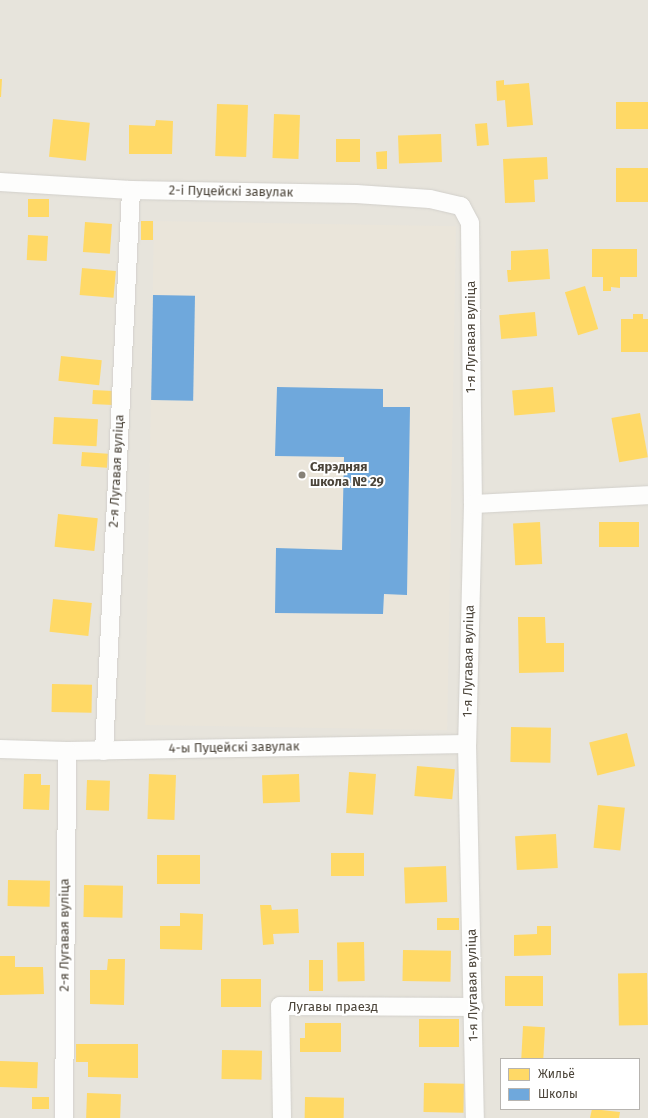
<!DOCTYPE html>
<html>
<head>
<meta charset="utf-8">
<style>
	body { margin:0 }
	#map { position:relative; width:648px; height:1118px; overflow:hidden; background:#f4f2ee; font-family:"Fira Sans",sans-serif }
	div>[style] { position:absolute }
	.residential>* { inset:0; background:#e7e4dc }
	.education>* { inset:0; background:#eae5da; transform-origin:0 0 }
	.homes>* { inset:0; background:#ffd966; transform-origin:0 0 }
	.schools>* { inset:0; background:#6fa8dc; transform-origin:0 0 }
	.roads { filter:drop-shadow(0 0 1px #d2d0cb) drop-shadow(0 0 1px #d2d0cb) }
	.minor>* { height:18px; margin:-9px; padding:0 9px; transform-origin:9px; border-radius:9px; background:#fdfdfc }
	.dots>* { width:11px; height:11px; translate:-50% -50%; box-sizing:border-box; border:2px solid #fff; border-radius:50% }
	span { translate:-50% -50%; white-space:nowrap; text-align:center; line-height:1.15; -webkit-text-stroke:4px #fff; paint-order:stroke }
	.street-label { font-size:13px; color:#4b4439 }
	.poi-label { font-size:13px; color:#4b4439; font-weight:700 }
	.left { translate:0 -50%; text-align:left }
	.legend { position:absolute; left:500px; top:1058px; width:140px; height:52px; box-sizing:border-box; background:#fff; border:1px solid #b7b4b0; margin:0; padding:5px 7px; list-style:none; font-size:12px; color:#4b4439 }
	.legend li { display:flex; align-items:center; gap:8px; height:20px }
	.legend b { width:20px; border:1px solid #b7b4b0 }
</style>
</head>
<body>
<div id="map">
	<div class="residential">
		<div style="clip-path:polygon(evenodd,0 0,648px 0,648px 1118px,0 1118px,0 0,501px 1059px,639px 1059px,639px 1109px,501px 1109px,501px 1059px)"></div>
	</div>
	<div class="education">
		<div style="left:154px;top:221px;width:302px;height:504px;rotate:1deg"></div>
	</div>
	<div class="homes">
		<div style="clip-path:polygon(0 79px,2px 79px,1px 97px,0 97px)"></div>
		<div style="clip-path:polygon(504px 80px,504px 85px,529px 83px,533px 125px,507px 127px,505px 100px,497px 101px,496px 81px)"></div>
		<div style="left:616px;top:102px;width:32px;height:27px"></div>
		<div style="left:217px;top:104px;width:31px;height:52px;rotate:2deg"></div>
		<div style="left:274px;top:114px;width:26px;height:44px;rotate:2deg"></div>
		<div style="left:53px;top:119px;width:37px;height:38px;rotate:6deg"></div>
		<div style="clip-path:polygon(156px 120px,173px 121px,172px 154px,129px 154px,129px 125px,155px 126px)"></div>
		<div style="left:487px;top:123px;width:22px;height:12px;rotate:85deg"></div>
		<div style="left:441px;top:134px;width:28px;height:43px;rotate:88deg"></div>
		<div style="left:336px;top:139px;width:24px;height:23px"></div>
		<div style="clip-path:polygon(387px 151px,387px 169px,377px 169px,376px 152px)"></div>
		<div style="clip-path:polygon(547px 157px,548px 179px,534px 180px,535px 202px,505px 203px,503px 159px)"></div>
		<div style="left:648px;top:168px;width:34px;height:32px;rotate:90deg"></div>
		<div style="left:28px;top:199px;width:21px;height:18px"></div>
		<div style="left:141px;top:221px;width:12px;height:19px"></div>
		<div style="left:85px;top:222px;width:27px;height:30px;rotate:4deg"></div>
		<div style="left:28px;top:235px;width:20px;height:25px;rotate:3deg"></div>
		<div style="clip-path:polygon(548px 249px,550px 279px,508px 282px,507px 270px,511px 270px,511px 251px)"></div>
		<div style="clip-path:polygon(592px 249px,637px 249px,637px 277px,620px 277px,620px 288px,611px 287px,611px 291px,603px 291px,603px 277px,592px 277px)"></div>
		<div style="left:82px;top:268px;width:34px;height:27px;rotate:5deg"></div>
		<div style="left:585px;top:286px;width:45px;height:21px;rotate:73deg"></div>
		<div style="left:535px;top:312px;width:24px;height:36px;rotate:85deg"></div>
		<div style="clip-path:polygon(633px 314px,643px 314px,643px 319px,648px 319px,648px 352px,621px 352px,621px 319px,633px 319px)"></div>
		<div style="left:61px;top:356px;width:41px;height:25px;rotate:6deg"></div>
		<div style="left:553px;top:387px;width:25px;height:41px;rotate:85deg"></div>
		<div style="left:93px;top:390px;width:20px;height:14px;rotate:3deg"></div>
		<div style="left:640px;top:413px;width:45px;height:29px;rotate:80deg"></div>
		<div style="left:54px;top:417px;width:44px;height:27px;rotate:3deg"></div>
		<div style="left:82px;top:452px;width:26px;height:14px;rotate:4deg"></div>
		<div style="left:58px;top:514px;width:40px;height:33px;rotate:6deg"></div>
		<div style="left:540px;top:522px;width:42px;height:27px;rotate:87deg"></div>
		<div style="left:599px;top:522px;width:40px;height:25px"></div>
		<div style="left:53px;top:599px;width:39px;height:33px;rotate:6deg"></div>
		<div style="clip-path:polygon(518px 617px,545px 617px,546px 643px,564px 643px,564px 672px,519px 673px)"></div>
		<div style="left:52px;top:684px;width:40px;height:28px;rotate:1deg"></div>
		<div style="left:511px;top:727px;width:40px;height:35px;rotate:1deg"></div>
		<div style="left:627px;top:733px;width:34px;height:39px;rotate:76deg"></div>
		<div style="left:417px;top:766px;width:38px;height:30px;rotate:5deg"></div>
		<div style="left:349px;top:772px;width:27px;height:41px;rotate:4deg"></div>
		<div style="clip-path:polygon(24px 774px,41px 774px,41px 785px,50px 785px,49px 810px,23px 809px)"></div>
		<div style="left:149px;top:774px;width:27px;height:45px;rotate:2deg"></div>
		<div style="left:299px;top:774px;width:28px;height:37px;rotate:88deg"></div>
		<div style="left:87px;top:780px;width:23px;height:30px;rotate:2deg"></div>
		<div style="left:598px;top:805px;width:27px;height:43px;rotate:6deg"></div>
		<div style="left:556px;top:834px;width:34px;height:41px;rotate:87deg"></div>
		<div style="left:331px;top:853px;width:33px;height:23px"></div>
		<div style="left:157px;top:855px;width:43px;height:29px"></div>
		<div style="left:446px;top:866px;width:36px;height:42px;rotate:88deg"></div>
		<div style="left:8px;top:880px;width:42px;height:26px;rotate:1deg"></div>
		<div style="left:84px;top:885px;width:39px;height:32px;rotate:1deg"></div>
		<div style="clip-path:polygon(260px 905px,271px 905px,272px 910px,298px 909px,299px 933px,273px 934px,274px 944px,263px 945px)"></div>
		<div style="clip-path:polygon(180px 913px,203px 914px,202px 950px,160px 949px,160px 926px,180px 926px)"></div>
		<div style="left:437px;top:918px;width:22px;height:12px"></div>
		<div style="clip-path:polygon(537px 926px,551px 926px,551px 955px,514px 956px,514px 935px,537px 934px)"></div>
		<div style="left:364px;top:942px;width:39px;height:27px;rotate:89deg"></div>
		<div style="left:403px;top:950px;width:48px;height:31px;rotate:1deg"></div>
		<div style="clip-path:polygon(0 956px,15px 956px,15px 967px,43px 967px,44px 994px,0 995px)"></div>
		<div style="clip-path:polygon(108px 959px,125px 959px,124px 1005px,90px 1004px,90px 970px,107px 970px)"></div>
		<div style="left:309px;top:960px;width:14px;height:31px"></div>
		<div style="left:647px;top:973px;width:52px;height:29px;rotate:89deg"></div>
		<div style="left:505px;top:976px;width:38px;height:30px"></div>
		<div style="left:221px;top:979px;width:40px;height:28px"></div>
		<div style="left:419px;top:1019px;width:40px;height:28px"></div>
		<div style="clip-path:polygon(305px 1023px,341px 1023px,341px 1052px,300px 1052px,300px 1038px,305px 1038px)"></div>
		<div style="left:523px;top:1026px;width:22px;height:33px;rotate:3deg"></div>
		<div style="clip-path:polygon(76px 1044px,138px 1044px,138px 1078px,88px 1077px,88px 1062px,76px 1062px)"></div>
		<div style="left:222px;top:1050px;width:40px;height:29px;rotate:1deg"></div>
		<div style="left:0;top:1061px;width:38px;height:26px;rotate:2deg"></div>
		<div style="left:424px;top:1083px;width:40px;height:29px;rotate:1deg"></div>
		<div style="left:87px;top:1093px;width:34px;height:25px;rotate:2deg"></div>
		<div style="left:32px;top:1097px;width:17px;height:12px"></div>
		<div style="left:305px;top:1097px;width:39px;height:21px;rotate:1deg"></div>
		<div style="clip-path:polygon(592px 1109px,620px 1112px,619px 1118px,590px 1118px)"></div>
	</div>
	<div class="schools">
		<div style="left:153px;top:295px;width:42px;height:105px;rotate:1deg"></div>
		<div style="clip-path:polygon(277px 387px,383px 389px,383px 407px,410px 407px,407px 595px,384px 594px,383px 614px,275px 613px,276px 548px,342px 550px,344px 457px,275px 456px)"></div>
	</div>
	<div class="roads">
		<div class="minor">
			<div style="left:0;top:182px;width:131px;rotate:3.5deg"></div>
			<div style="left:131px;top:190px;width:225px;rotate:1deg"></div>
			<div style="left:356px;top:194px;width:74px;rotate:3.9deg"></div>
			<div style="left:430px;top:199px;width:32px;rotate:13deg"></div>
			<div style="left:461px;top:206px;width:19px;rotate:62deg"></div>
			<div style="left:470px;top:223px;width:281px;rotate:89.4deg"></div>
			<div style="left:473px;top:504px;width:240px;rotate:91.4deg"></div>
			<div style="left:467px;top:744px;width:374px;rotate:88.8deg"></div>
			<div style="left:473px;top:504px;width:175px;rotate:-2.9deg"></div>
			<div style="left:0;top:749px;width:67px;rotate:1.7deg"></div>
			<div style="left:67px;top:751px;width:400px;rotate:-1deg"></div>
			<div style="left:104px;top:751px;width:562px;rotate:-87.24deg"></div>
			<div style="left:64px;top:1118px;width:367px;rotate:-89.5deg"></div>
			<div style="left:282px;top:1118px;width:112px;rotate:-91deg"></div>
			<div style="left:280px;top:1006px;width:194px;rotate:0.3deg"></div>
		</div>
	</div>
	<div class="dots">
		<div style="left:302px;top:475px;background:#868178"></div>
	</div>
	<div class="street-label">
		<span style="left:231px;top:192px;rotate:1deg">2-і Пуцейскі завулак</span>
		<span style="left:471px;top:337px;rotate:-90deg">1-я Лугавая вуліца</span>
		<span style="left:117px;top:471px;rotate:-87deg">2-я Лугавая вуліца</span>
		<span style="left:469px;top:661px;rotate:-89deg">1-я Лугавая вуліца</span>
		<span style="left:234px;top:748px;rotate:-1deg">4-ы Пуцейскі завулак</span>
		<span style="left:65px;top:935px;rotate:-90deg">2-я Лугавая вуліца</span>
		<span style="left:473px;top:985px;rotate:-91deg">1-я Лугавая вуліца</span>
		<span style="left:333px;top:1007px">Лугавы праезд</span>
	</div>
	<div class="poi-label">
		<span class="left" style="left:310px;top:475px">Сярэдняя<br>школа № 29</span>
	</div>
	<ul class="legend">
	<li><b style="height:11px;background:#ffd966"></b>Жильё</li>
	<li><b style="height:11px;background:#6fa8dc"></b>Школы</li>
	</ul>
</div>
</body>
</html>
